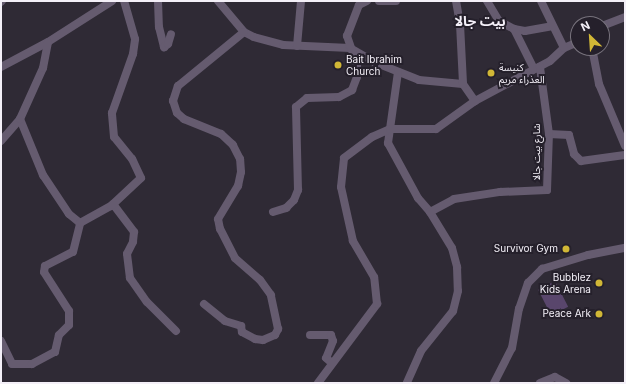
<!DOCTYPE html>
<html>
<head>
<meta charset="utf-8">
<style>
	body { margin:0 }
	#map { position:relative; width:626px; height:384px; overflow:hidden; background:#2f2a35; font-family:Inter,"Noto Sans Arabic",sans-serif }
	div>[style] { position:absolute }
	.green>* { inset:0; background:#59466c; transform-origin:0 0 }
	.minor>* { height:8px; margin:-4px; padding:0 4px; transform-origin:4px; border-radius:4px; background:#655b6f }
	.dots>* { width:11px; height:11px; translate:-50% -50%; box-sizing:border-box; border:2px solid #25202b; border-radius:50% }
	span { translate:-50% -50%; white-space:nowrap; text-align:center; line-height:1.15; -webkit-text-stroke:4px #25202b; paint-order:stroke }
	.poi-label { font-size:10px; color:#f4f0f8 }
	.left { translate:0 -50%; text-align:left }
	.right { translate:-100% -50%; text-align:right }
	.street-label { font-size:10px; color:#f4f0f8 }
	.district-label { font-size:14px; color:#f4f0f8; font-weight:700 }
	.frame { position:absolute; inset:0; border:2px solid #f4f0f8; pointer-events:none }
	.north { position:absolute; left:570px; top:16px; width:40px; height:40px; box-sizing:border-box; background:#25202b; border:1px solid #78737d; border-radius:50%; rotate:335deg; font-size:11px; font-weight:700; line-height:16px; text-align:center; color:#f4f0f8 }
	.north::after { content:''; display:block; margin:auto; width:14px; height:18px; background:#d1b736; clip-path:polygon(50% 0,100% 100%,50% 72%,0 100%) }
</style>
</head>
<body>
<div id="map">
	<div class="green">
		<div style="left:555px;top:281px;width:29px;height:19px;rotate:63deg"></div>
	</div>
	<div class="minor">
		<div style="left:158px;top:1px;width:26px;rotate:88deg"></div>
		<div style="left:159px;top:27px;width:21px;rotate:76deg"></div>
		<div style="left:164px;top:47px;width:5px;rotate:-37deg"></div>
		<div style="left:168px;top:44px;width:10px;rotate:-73deg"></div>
		<div style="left:218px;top:1px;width:40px;rotate:50deg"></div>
		<div style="left:244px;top:32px;width:11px;rotate:27deg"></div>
		<div style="left:254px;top:37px;width:30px;rotate:15deg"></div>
		<div style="left:283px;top:45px;width:67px;rotate:2.6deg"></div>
		<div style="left:350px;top:48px;width:28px;rotate:30deg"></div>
		<div style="left:374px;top:62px;width:48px;rotate:21.8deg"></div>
		<div style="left:419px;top:80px;width:44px;rotate:5.2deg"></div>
		<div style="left:463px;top:84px;width:21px;rotate:55deg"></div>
		<div style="left:475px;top:101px;width:85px;rotate:-28.1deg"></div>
		<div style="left:550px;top:61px;width:19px;rotate:-43deg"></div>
		<div style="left:564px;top:48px;width:15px;rotate:-23deg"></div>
		<div style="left:379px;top:1px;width:17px"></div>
		<div style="left:456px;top:1px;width:23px;rotate:80deg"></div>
		<div style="left:460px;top:24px;width:60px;rotate:87.1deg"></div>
		<div style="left:487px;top:1px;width:23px;rotate:59deg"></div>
		<div style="left:499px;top:21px;width:17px;rotate:28deg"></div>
		<div style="left:514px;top:29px;width:11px;rotate:10deg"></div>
		<div style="left:525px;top:31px;width:27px;rotate:-10deg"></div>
		<div style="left:541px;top:1px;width:52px;rotate:63.9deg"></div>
		<div style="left:1px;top:2px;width:1px;rotate:-45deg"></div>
		<div style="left:602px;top:26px;width:25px;rotate:-21deg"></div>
		<div style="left:514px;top:29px;width:45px;rotate:63.4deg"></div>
		<div style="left:297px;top:46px;width:45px;rotate:-84.9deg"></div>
		<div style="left:592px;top:48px;width:37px;rotate:79deg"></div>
		<div style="left:599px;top:84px;width:67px;rotate:67.2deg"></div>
		<div style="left:1px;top:67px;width:53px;rotate:-28deg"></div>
		<div style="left:48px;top:42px;width:76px;rotate:-32.6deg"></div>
		<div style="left:398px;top:72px;width:72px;rotate:98deg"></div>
		<div style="left:388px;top:143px;width:63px;rotate:61.4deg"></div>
		<div style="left:418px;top:198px;width:18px;rotate:49deg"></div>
		<div style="left:430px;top:212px;width:42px;rotate:58.6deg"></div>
		<div style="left:452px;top:248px;width:20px;rotate:75deg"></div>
		<div style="left:457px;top:267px;width:24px;rotate:88deg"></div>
		<div style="left:458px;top:291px;width:21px;rotate:104deg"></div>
		<div style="left:453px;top:311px;width:51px;rotate:128.7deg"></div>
		<div style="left:421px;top:351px;width:35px;rotate:114deg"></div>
		<div style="left:20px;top:119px;width:61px;rotate:67.7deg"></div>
		<div style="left:43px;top:175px;width:47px;rotate:56.3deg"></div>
		<div style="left:69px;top:214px;width:14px;rotate:39deg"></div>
		<div style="left:549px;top:134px;width:20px;rotate:3deg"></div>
		<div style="left:569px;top:135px;width:20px;rotate:75deg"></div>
		<div style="left:574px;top:154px;width:10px;rotate:45deg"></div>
		<div style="left:581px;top:161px;width:44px;rotate:-7.8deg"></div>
		<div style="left:1px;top:141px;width:29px;rotate:-49deg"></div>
		<div style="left:20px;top:119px;width:56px;rotate:-65.7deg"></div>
		<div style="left:43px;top:68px;width:26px;rotate:-79deg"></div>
		<div style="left:113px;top:204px;width:35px;rotate:53deg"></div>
		<div style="left:134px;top:232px;width:10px;rotate:96deg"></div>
		<div style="left:133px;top:242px;width:13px;rotate:117deg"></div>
		<div style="left:127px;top:254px;width:24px;rotate:83deg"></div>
		<div style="left:130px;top:278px;width:29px;rotate:55deg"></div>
		<div style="left:147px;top:302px;width:41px;rotate:45deg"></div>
		<div style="left:273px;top:212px;width:14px;rotate:-17deg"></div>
		<div style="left:286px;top:208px;width:11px;rotate:-45deg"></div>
		<div style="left:294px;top:200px;width:11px;rotate:-68deg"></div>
		<div style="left:298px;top:190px;width:83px;rotate:-91.4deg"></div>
		<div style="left:296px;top:107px;width:14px;rotate:-39deg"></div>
		<div style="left:307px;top:98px;width:32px;rotate:-2deg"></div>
		<div style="left:339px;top:97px;width:15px;rotate:-28deg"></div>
		<div style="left:352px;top:90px;width:14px;rotate:-69deg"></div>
		<div style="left:357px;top:77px;width:12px;rotate:-90deg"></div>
		<div style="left:357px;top:65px;width:31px;rotate:-109deg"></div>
		<div style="left:347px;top:36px;width:33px;rotate:-69deg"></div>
		<div style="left:359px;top:5px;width:9px;rotate:-27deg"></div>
		<div style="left:430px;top:212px;width:27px;rotate:-28deg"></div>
		<div style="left:454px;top:199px;width:47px;rotate:-8.7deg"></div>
		<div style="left:500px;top:192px;width:47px;rotate:-2.4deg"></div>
		<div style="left:547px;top:190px;width:56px;rotate:-88deg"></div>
		<div style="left:549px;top:134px;width:68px;rotate:-97.7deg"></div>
		<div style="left:204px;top:304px;width:27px;rotate:39deg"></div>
		<div style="left:225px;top:321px;width:17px;rotate:17deg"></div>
		<div style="left:241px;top:326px;width:6px;rotate:81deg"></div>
		<div style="left:242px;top:332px;width:15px;rotate:28deg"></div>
		<div style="left:255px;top:339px;width:8px;rotate:7deg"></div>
		<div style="left:263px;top:340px;width:13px;rotate:-23deg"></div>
		<div style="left:275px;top:335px;width:7px;rotate:-63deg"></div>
		<div style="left:278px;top:329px;width:35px;rotate:-102deg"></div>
		<div style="left:271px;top:295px;width:19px;rotate:-126deg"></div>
		<div style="left:260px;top:280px;width:33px;rotate:-139deg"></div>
		<div style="left:235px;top:258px;width:33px;rotate:-117deg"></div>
		<div style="left:220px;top:229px;width:10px;rotate:-101deg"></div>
		<div style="left:218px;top:219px;width:39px;rotate:-59deg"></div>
		<div style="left:238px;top:186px;width:14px;rotate:-78deg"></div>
		<div style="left:241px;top:172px;width:13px;rotate:-94deg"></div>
		<div style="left:240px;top:159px;width:16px;rotate:-117deg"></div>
		<div style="left:233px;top:145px;width:16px;rotate:-137deg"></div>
		<div style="left:221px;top:134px;width:40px;rotate:-158deg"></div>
		<div style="left:184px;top:119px;width:9px;rotate:-139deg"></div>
		<div style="left:177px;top:113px;width:13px;rotate:-108deg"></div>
		<div style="left:173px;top:101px;width:16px;rotate:-72deg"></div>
		<div style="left:178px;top:86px;width:85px;rotate:-39.3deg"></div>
		<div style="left:310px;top:335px;width:21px"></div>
		<div style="left:331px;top:335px;width:6px;rotate:72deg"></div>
		<div style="left:333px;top:341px;width:18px;rotate:112deg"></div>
		<div style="left:326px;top:358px;width:8px;rotate:40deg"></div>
		<div style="left:1px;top:341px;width:25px;rotate:64deg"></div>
		<div style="left:12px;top:364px;width:20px"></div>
		<div style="left:32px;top:364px;width:26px;rotate:-28deg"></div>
		<div style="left:55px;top:352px;width:17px;rotate:-77deg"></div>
		<div style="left:59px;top:335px;width:14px;rotate:-45deg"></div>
		<div style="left:69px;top:325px;width:14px;rotate:-90deg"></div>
		<div style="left:69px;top:311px;width:46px;rotate:-122.7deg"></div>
		<div style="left:44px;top:272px;width:6px;rotate:-81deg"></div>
		<div style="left:45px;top:266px;width:31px;rotate:-27deg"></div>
		<div style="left:73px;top:252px;width:30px;rotate:-76deg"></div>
		<div style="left:80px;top:223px;width:35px;rotate:-29deg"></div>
		<div style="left:111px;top:206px;width:41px;rotate:-43deg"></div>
		<div style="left:141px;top:178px;width:21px;rotate:-115deg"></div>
		<div style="left:132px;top:159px;width:28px;rotate:-129deg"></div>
		<div style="left:114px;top:137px;width:24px;rotate:-95deg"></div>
		<div style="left:112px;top:113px;width:63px;rotate:-70.4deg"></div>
		<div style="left:133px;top:54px;width:15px;rotate:-82deg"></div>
		<div style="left:135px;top:39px;width:40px;rotate:-106deg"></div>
		<div style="left:318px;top:383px;width:99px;rotate:-53.2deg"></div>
		<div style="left:377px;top:304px;width:27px;rotate:-96deg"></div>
		<div style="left:374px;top:277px;width:42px;rotate:-120.3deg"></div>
		<div style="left:353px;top:241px;width:55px;rotate:-102.5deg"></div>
		<div style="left:341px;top:187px;width:29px;rotate:-84deg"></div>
		<div style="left:344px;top:158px;width:35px;rotate:-37deg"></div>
		<div style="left:372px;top:137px;width:20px;rotate:-24deg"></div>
		<div style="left:390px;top:129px;width:46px"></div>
		<div style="left:436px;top:129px;width:48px;rotate:-35.7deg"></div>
		<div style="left:494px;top:383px;width:39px;rotate:-63deg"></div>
		<div style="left:512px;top:348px;width:40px;rotate:-80deg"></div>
		<div style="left:519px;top:309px;width:28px;rotate:-71deg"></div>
		<div style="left:528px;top:283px;width:20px;rotate:-45deg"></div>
		<div style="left:542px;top:269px;width:48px;rotate:-16.9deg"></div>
		<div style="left:588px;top:255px;width:38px;rotate:-11deg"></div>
		<div style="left:540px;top:383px;width:16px;rotate:-22deg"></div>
		<div style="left:555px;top:377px;width:13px;rotate:29deg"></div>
	</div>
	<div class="dots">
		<div style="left:338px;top:65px;background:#d1b736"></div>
		<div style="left:491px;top:73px;background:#d1b736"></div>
		<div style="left:566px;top:249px;background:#d1b736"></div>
		<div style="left:599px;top:283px;background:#d1b736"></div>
		<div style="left:599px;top:314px;background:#d1b736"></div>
	</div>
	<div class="poi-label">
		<span class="left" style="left:346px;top:65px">Bait Ibrahim<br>Church</span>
		<span class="left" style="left:499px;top:73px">كنيسة<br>العذراء مريم</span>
		<span class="right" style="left:558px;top:249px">Survivor Gym</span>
		<span class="right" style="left:591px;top:283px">Bubblez<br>Kids Arena</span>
		<span class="right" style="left:591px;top:314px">Peace Ark</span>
	</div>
	<div class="street-label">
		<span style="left:537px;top:152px;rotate:-90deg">شارع بيت جالا</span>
	</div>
	<div class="district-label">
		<span style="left:480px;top:21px">بيت جالا</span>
	</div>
	<div class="frame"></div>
	<div class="north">N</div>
</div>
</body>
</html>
